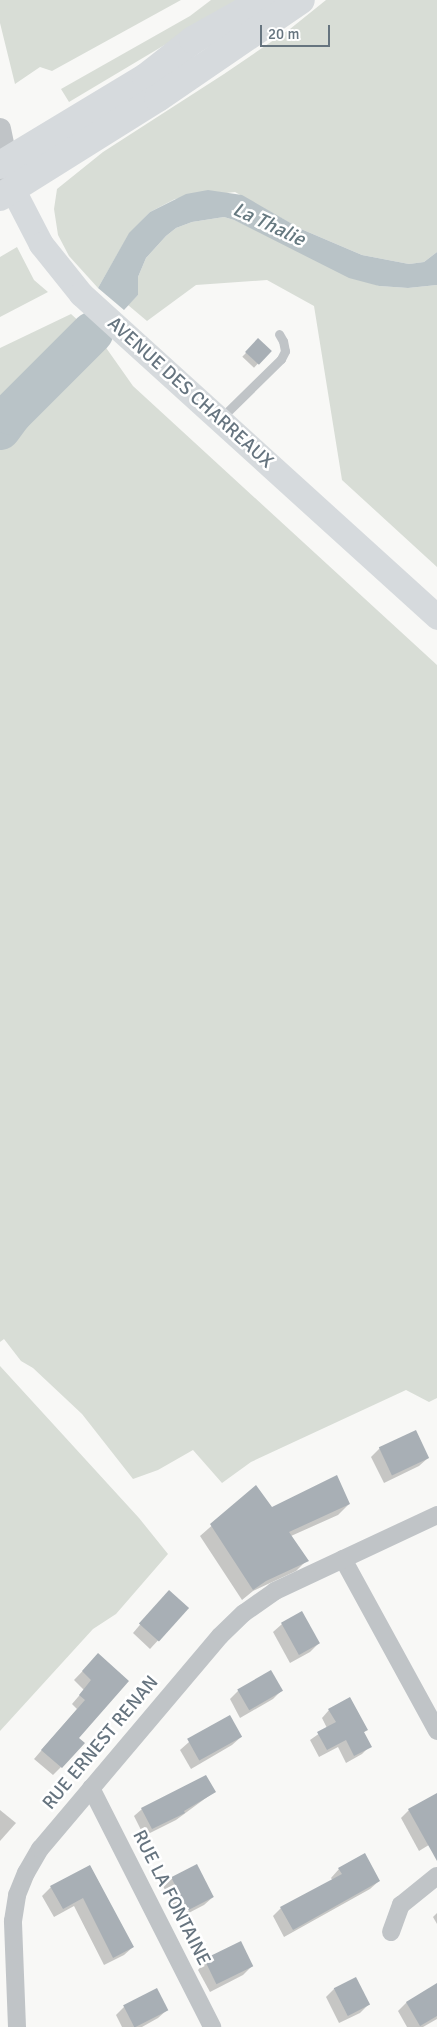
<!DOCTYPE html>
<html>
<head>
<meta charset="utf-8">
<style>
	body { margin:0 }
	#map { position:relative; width:437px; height:2027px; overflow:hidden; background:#f8f8f6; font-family:Signika,sans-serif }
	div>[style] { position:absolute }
	.green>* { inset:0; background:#d8ddd6 }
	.water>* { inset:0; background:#b9c3c7 }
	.shadow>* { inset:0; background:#0003; transform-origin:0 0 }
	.river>* { height:42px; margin:-21px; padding:0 21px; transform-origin:21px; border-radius:21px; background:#b9c3c7 }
	.building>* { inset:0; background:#a8afb5; transform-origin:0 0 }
	.service>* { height:9px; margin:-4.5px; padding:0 4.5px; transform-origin:4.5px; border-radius:4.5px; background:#c0c4c7 }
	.minor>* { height:18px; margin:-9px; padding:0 9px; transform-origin:9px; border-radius:9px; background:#c0c4c7 }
	.tertiary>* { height:22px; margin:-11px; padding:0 11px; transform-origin:11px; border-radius:11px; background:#c0c4c7 }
	.secondary>* { height:25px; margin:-12.5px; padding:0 12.5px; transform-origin:12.5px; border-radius:12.5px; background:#d6dadd }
	.primary>* { height:28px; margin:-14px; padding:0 14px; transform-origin:14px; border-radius:14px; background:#d6dadd }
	span { translate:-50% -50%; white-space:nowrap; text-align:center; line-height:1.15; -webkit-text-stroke:5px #fff; paint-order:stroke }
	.street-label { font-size:19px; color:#66747f }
	.water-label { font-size:20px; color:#667980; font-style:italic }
	.scale { position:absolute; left:260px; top:25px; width:70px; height:22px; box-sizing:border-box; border:2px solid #66747f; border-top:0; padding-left:6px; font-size:15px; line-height:18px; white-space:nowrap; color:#66747f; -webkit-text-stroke:4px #fff; paint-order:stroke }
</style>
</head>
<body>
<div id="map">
	<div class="green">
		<div style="clip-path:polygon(0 0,181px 0,52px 71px,40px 67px,15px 84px,0 23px)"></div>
		<div style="clip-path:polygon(211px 0,240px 0,69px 102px,61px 89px,190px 16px)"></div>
		<div style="clip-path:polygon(326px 0,437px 0,437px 252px,424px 262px,409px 264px,362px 255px,301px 229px,235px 192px,175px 199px,150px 212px,129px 234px,98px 288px,69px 256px,58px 235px,54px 209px,57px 189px,103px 152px,224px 74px,290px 29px)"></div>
		<div style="clip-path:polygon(224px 217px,234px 220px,379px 286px,408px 288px,437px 285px,437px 567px,342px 480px,314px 306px,267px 280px,196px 285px,147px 321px,128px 305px,138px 295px,138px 277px,146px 258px,166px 236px,176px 228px,192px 222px)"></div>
		<div style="clip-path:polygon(17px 247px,34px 280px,48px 292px,0 317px,0 257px)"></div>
		<div style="clip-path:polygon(71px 314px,82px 324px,13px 392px,0 411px,0 348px)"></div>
		<div style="clip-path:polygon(102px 342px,133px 386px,437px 665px,437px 1398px,429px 1402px,406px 1390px,251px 1462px,222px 1483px,193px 1450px,158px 1470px,133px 1479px,82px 1414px,33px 1368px,21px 1361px,4px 1339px,0 1342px,0 449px,10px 431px,43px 396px)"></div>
		<div style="clip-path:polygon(0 1366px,139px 1518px,168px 1554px,116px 1614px,93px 1629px,0 1731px)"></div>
	</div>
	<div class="water">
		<div style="clip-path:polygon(208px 190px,242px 195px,301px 229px,362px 255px,409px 264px,424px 262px,437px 252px,437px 285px,408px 288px,379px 286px,349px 278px,234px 220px,224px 217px,192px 222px,176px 228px,166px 236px,146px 258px,138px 277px,138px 295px,124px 310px,98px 288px,129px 233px,150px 212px,186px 194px)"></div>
	</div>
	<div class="shadow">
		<div style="left:258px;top:340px;width:16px;height:23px;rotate:43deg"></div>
		<div style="clip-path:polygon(380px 1448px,428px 1458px,419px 1466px,384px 1483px,371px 1457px)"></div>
		<div style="clip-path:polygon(256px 1487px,271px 1509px,349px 1504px,338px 1515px,291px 1536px,307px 1560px,296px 1571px,253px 1591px,242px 1600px,200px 1536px)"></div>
		<div style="clip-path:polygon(161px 1600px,188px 1608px,150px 1649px,133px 1633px)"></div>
		<div style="clip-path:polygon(282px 1624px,319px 1643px,310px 1652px,290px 1663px,273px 1632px)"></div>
		<div style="clip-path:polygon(98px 1655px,77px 1738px,61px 1767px,53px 1775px,34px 1759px,77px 1709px,72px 1704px,84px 1690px,74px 1680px)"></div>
		<div style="clip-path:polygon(238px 1691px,281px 1691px,273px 1699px,240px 1718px,230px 1699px)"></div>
		<div style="clip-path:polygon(329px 1710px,366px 1730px,363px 1733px,370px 1746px,362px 1754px,346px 1763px,338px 1747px,319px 1757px,310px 1740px,327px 1728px,322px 1718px)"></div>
		<div style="clip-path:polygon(241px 1737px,232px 1745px,191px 1769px,180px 1750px,189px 1742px)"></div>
		<div style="clip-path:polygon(214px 1792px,176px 1820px,144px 1836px,134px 1816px,142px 1809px)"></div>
		<div style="clip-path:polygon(437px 1803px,437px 1840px,419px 1851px,401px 1818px,409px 1810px)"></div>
		<div style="clip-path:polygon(0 1810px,16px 1823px,0 1841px)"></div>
		<div style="clip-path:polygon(90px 1866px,133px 1947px,124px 1955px,104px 1965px,74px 1906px,54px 1917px,42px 1896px,51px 1887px)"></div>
		<div style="clip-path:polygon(339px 1869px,379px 1881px,370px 1889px,284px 1937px,273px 1916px,281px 1908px,333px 1881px,331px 1878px)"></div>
		<div style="clip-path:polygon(172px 1878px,213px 1897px,204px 1905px,179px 1918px,163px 1886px)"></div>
		<div style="clip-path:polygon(437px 1913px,437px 1924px,433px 1917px)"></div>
		<div style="clip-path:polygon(206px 1961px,252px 1966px,243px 1975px,210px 1992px,198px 1970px)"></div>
		<div style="clip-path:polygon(436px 1985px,437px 2019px,423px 2027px,407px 2027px,398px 2011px,406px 2003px)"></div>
		<div style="clip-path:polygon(334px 1989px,368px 2005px,360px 2013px,339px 2023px,326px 1997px)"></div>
		<div style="clip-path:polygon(124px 2007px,167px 2010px,158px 2018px,142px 2027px,122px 2027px,116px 2015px)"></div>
	</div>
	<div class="river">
		<div style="left:0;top:429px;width:19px;rotate:-54deg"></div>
		<div style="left:11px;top:414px;width:115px;rotate:-45deg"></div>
	</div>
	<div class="building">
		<div style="left:258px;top:338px;width:19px;height:19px;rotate:43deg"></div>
		<div style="left:416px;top:1430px;width:31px;height:41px;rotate:65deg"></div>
		<div style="clip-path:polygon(337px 1475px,350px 1504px,289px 1532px,309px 1561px,266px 1581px,253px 1590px,210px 1524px,256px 1485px,272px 1507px)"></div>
		<div style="left:169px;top:1590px;width:27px;height:45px;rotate:42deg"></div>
		<div style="left:302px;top:1611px;width:37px;height:24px;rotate:61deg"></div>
		<div style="clip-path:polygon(98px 1653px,129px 1681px,79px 1738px,85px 1743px,62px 1768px,41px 1750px,85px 1700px,79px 1695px,91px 1680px,82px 1671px)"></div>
		<div style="left:271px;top:1670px;width:24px;height:39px;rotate:60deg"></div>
		<div style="clip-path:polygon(350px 1697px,368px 1730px,364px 1732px,372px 1747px,354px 1756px,346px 1740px,327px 1750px,317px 1732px,336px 1722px,328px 1709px)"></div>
		<div style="left:230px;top:1715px;width:25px;height:49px;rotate:61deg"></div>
		<div style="clip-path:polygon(206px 1775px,216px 1792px,184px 1811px,185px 1813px,152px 1829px,141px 1808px)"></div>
		<div style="clip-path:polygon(437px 1793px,437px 1861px,408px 1809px)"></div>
		<div style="clip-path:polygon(365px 1853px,380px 1881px,293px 1930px,280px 1907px,342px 1874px,338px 1868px)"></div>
		<div style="left:197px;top:1864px;width:37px;height:29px;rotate:63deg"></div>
		<div style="clip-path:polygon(90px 1865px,134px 1947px,113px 1958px,83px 1898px,63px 1909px,50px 1886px)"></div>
		<div style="left:241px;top:1941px;width:28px;height:41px;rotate:64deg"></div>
		<div style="left:356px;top:1977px;width:31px;height:25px;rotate:63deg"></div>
		<div style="clip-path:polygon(437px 1983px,437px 2016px,420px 2026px,406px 2002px)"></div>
		<div style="left:157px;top:1988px;width:25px;height:38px;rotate:63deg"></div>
	</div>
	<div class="service">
		<div style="left:221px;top:418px;width:84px;rotate:-44.5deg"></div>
		<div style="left:281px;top:359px;width:9px;rotate:-63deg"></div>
		<div style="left:285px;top:351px;width:10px;rotate:-101deg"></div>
		<div style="left:283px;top:341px;width:8px;rotate:-120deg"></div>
	</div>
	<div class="minor">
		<div style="left:343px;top:1559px;width:196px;rotate:61.3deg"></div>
		<div style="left:91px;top:1788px;width:268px;rotate:63.1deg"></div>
		<div style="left:391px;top:1932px;width:29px;rotate:-70deg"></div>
		<div style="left:401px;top:1905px;width:46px;rotate:-38.9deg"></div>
		<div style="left:17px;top:2027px;width:106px;rotate:-92.2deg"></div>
		<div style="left:13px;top:1921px;width:26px;rotate:-81deg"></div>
		<div style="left:17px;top:1895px;width:24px;rotate:-68deg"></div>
		<div style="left:26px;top:1873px;width:28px;rotate:-60deg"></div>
		<div style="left:40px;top:1849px;width:279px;rotate:-49.8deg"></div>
		<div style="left:220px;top:1636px;width:33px;rotate:-44deg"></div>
		<div style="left:244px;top:1613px;width:38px;rotate:-35deg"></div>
		<div style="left:275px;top:1591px;width:179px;rotate:-25.1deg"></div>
	</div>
	<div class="tertiary">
		<div style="left:0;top:129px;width:49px;rotate:78.2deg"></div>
	</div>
	<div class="secondary">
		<div style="left:13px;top:190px;width:61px;rotate:62.6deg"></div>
		<div style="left:41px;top:244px;width:64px;rotate:51.3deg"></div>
		<div style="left:81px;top:294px;width:481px;rotate:42.2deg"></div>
	</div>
	<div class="primary">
		<div style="left:0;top:165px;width:170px;rotate:-31.1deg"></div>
		<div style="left:146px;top:77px;width:60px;rotate:-38.2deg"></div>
		<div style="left:193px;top:40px;width:81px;rotate:-29.4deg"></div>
		<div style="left:0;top:197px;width:186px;rotate:-32.1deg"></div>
		<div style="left:158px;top:98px;width:173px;rotate:-34.4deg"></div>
	</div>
	<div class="street-label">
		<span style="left:190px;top:393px;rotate:42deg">AVENUE DES CHARREAUX</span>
		<span style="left:101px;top:1743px;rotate:-50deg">RUE ERNEST RENAN</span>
		<span style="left:171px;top:1898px;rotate:63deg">RUE LA FONTAINE</span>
	</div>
	<div class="water-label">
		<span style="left:269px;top:224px;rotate:25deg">La Thalie</span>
	</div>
	<div class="scale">20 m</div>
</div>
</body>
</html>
